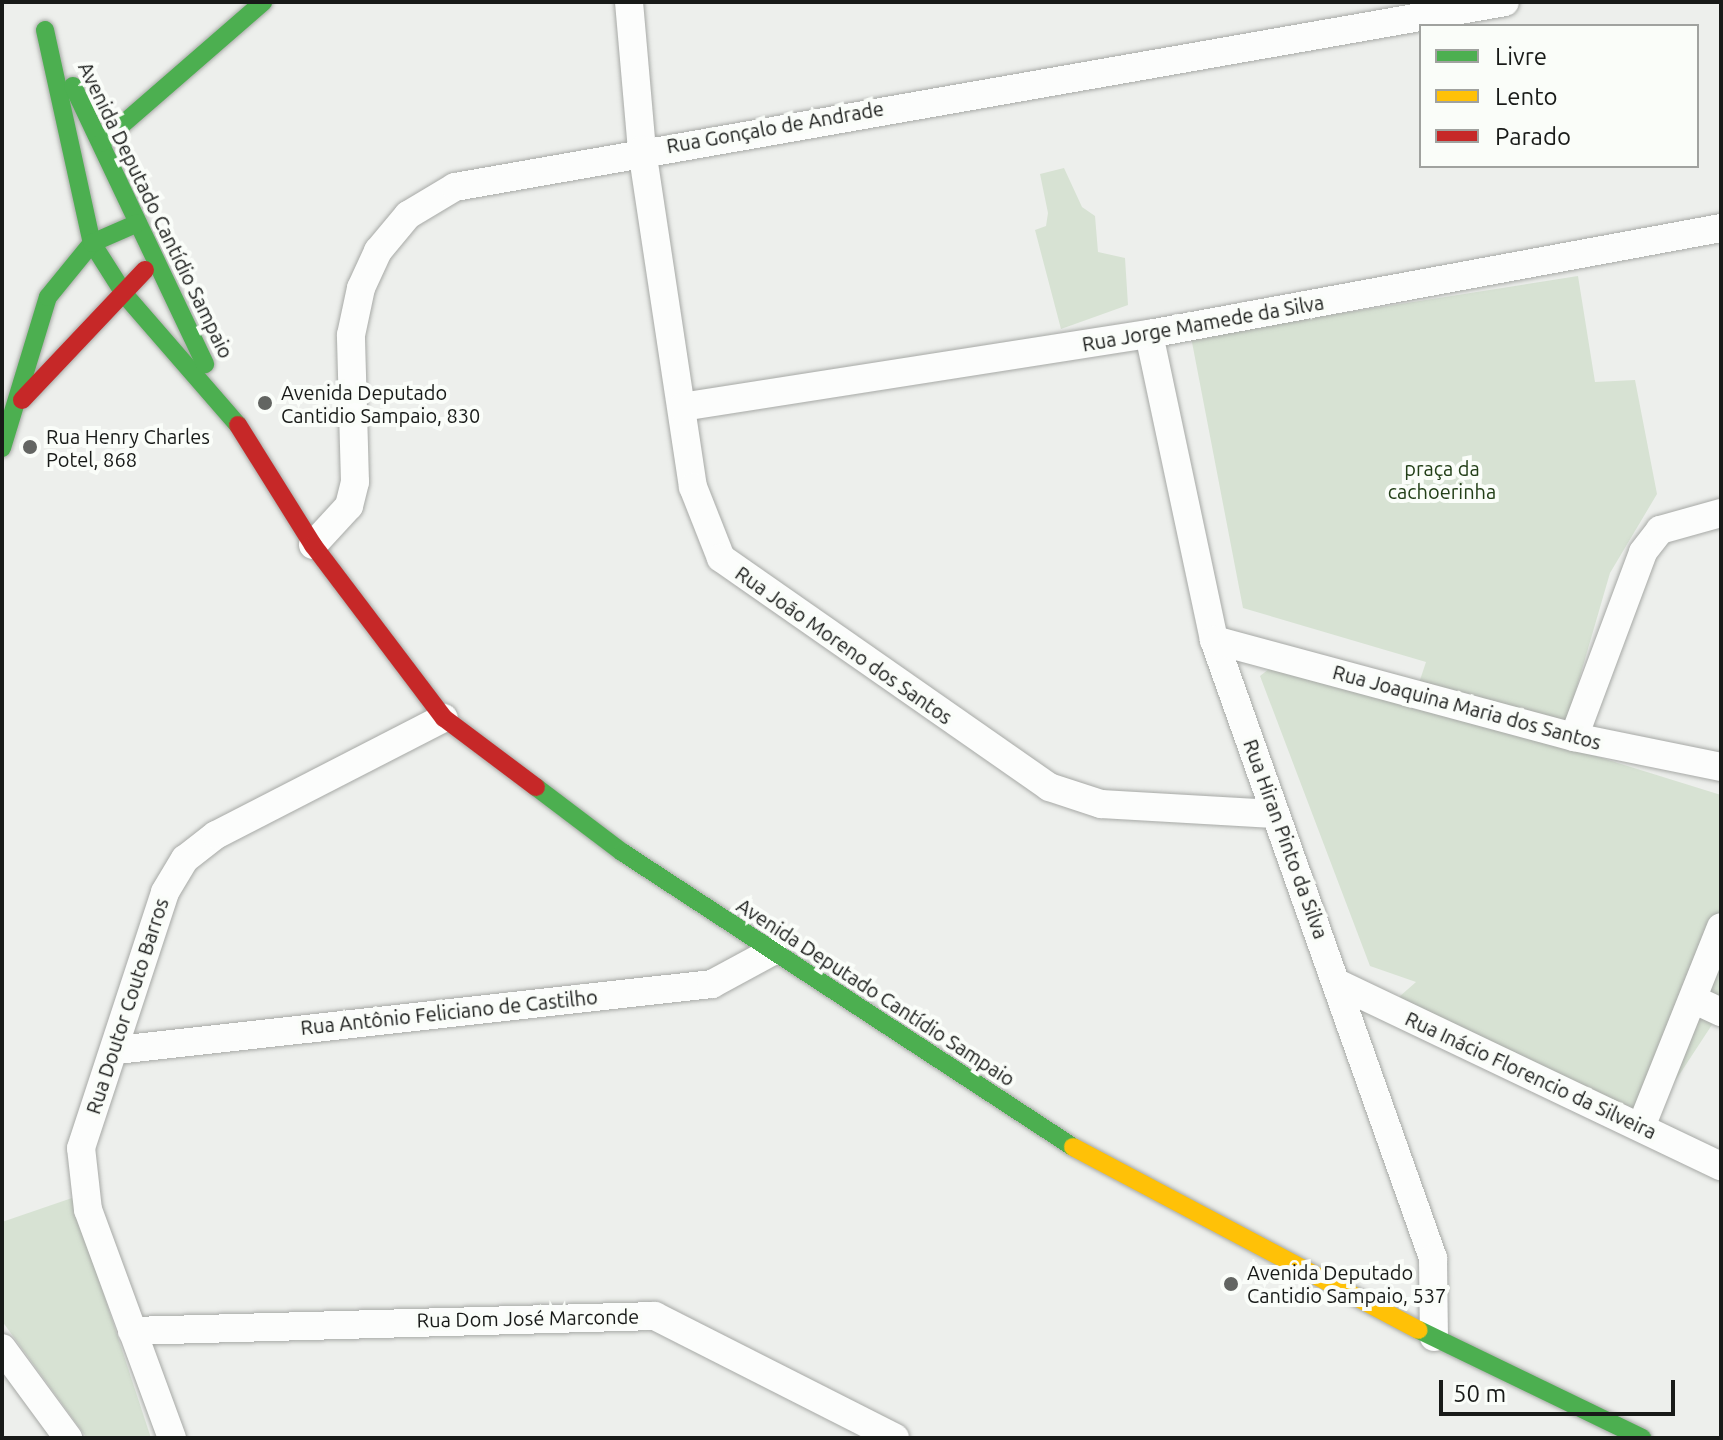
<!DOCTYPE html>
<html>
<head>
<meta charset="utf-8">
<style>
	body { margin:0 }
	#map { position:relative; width:1723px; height:1440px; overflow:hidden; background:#edefec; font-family:Ubuntu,sans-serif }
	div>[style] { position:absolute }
	.green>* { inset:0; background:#d7e2d3 }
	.roads { filter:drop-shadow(0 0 2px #a7a9a6) drop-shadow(0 0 2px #a7a9a6) }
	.street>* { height:28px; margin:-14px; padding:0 14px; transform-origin:14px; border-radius:14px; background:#fcfdfc }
	.fast>* { height:18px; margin:-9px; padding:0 9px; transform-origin:9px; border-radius:9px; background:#4caf50 }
	.slow>* { height:18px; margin:-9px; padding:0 9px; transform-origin:9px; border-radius:9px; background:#ffc107 }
	.jam>* { height:18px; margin:-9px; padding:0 9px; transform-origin:9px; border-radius:9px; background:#c62828 }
	.dots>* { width:22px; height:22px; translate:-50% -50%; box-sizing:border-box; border:4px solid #fafdf9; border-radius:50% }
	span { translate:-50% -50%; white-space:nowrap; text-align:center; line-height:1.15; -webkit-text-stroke:8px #fafdf9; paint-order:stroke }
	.street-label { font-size:20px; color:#181a18 }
	.poi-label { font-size:20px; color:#181a18 }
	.left { translate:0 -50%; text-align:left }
	.park-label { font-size:20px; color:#223e17 }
	.frame { position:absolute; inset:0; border:4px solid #181a18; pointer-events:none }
	.legend { position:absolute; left:1419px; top:24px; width:280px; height:144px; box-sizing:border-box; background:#fafdf9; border:2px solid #a0a29f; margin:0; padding:10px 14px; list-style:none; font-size:24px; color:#181a18 }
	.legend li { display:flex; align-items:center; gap:16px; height:40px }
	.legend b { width:40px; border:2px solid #a0a29f }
	.scale { position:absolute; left:1439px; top:1380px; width:236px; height:36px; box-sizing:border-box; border:4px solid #181a18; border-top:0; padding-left:10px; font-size:24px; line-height:28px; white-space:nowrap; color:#181a18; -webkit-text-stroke:6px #fafdf9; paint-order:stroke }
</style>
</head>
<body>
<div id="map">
	<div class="green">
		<div style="clip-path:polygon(1064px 168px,1082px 207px,1095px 216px,1098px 252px,1125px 258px,1128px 305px,1061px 329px,1035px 230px,1046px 226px,1048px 213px,1040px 174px)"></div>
		<div style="clip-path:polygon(1578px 276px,1595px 382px,1635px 380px,1657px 494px,1610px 573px,1560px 745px,1721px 795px,1721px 1011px,1651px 1118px,1400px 1007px,1399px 997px,1416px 982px,1370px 966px,1260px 676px,1273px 666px,1412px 704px,1426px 662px,1243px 608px,1191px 337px)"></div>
		<div style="clip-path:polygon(72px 1198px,151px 1438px,87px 1438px,2px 1321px,2px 1222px)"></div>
	</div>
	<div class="roads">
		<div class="street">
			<div style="left:629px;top:2px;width:149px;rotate:85deg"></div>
			<div style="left:642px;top:150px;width:341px;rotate:81.4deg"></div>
			<div style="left:693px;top:487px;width:76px;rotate:68.5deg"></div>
			<div style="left:721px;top:558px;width:400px;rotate:34.9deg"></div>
			<div style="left:1049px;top:787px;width:55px;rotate:18.1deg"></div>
			<div style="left:1101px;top:804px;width:173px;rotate:3.3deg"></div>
			<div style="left:1149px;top:334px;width:313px;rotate:78deg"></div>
			<div style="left:1214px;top:640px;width:656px;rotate:70.49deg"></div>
			<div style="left:1433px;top:1258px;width:79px;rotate:89.3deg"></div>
			<div style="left:682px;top:407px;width:473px;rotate:-8.9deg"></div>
			<div style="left:1149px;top:334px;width:582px;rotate:-10.5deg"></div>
			<div style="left:313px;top:545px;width:53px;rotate:-47.3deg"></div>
			<div style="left:349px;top:506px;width:25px;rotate:-76deg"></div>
			<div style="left:355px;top:482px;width:147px;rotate:-91.6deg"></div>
			<div style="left:351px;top:335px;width:48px;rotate:-78deg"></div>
			<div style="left:361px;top:288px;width:41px;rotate:-65.3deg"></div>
			<div style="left:378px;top:251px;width:47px;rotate:-50.2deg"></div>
			<div style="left:408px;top:215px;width:55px;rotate:-30.8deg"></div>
			<div style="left:455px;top:187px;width:1066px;rotate:-9.99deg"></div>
			<div style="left:1214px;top:640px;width:373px;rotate:15.1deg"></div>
			<div style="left:1574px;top:737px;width:150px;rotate:11.5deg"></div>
			<div style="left:1574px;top:737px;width:197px;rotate:-69.5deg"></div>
			<div style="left:1643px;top:552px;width:28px;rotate:-52deg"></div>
			<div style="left:1660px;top:530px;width:63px;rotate:-15.6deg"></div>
			<div style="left:1341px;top:985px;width:421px;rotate:25.5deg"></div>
			<div style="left:1695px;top:1000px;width:29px;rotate:25deg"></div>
			<div style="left:117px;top:1050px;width:599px;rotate:-6.33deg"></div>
			<div style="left:712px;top:984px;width:69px;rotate:-28.4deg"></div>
			<div style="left:1641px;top:1127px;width:215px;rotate:-68.2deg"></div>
			<div style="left:132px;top:1331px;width:523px;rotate:-1.64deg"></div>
			<div style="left:655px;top:1316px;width:269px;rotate:26.9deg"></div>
			<div style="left:2px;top:1348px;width:112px;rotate:53.7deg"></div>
			<div style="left:172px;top:1438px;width:243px;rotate:-110.2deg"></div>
			<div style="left:88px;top:1210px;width:62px;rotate:-96.4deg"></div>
			<div style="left:81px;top:1148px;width:269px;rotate:-71.8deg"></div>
			<div style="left:165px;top:892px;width:39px;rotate:-59deg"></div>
			<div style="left:185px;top:859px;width:39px;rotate:-38deg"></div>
			<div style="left:216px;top:835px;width:256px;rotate:-27.2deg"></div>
		</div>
		<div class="fast">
			<div style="left:45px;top:30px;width:218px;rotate:77.6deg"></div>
			<div style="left:92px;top:243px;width:62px;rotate:57.6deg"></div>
			<div style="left:125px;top:295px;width:172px;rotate:49deg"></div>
			<div style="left:73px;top:86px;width:308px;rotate:64.6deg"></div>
			<div style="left:101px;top:143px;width:215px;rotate:-41deg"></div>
			<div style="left:2px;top:448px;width:158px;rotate:-73.1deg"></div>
			<div style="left:48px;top:297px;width:70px;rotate:-50.8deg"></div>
			<div style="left:92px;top:243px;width:50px;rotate:-23.5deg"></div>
			<div style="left:536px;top:787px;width:108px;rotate:37.1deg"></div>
			<div style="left:622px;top:852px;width:539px;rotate:33.19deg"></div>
			<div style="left:1419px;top:1330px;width:248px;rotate:25.8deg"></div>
		</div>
		<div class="slow">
			<div style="left:1073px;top:1147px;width:391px;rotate:27.9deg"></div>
		</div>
		<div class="jam">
			<div style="left:22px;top:400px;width:179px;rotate:-46.6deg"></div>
			<div style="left:238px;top:425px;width:142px;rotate:58deg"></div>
			<div style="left:313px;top:545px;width:217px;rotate:52.9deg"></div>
			<div style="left:444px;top:718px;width:115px;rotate:36.9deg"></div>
		</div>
	</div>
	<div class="dots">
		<div style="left:265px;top:403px;background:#636562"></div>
		<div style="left:30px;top:447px;background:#636562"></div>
		<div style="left:1231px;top:1284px;background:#636562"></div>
	</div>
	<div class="street-label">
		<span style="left:775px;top:127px;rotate:-10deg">Rua Gonçalo de Andrade</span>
		<span style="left:156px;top:210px;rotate:64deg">Avenida Deputado Cantídio Sampaio</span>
		<span style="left:1203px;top:323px;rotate:-10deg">Rua Jorge Mamede da Silva</span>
		<span style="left:844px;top:645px;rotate:35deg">Rua João Moreno dos Santos</span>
		<span style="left:1467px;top:707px;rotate:15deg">Rua Joaquina Maria dos Santos</span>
		<span style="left:1286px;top:839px;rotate:70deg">Rua Hiran Pinto da Silva</span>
		<span style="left:876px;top:992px;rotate:33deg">Avenida Deputado Cantídio Sampaio</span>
		<span style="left:127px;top:1006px;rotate:-72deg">Rua Doutor Couto Barros</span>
		<span style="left:449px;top:1012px;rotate:-6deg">Rua Antônio Feliciano de Castilho</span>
		<span style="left:1531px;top:1075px;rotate:25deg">Rua Inácio Florencio da Silveira</span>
		<span style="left:528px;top:1318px;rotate:-1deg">Rua Dom José Marconde</span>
	</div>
	<div class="poi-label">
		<span class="left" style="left:281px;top:404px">Avenida Deputado<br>Cantidio Sampaio, 830</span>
		<span class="left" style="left:46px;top:448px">Rua Henry Charles<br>Potel, 868</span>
		<span class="left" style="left:1247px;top:1284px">Avenida Deputado<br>Cantidio Sampaio, 537</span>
	</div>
	<div class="park-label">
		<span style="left:1442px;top:480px">praça da<br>cachoerinha</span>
	</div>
	<div class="frame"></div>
	<ul class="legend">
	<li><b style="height:10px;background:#4caf50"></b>Livre</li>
	<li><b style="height:10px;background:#ffc107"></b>Lento</li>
	<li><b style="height:10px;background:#c62828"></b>Parado</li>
	</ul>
	<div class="scale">50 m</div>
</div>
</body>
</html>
